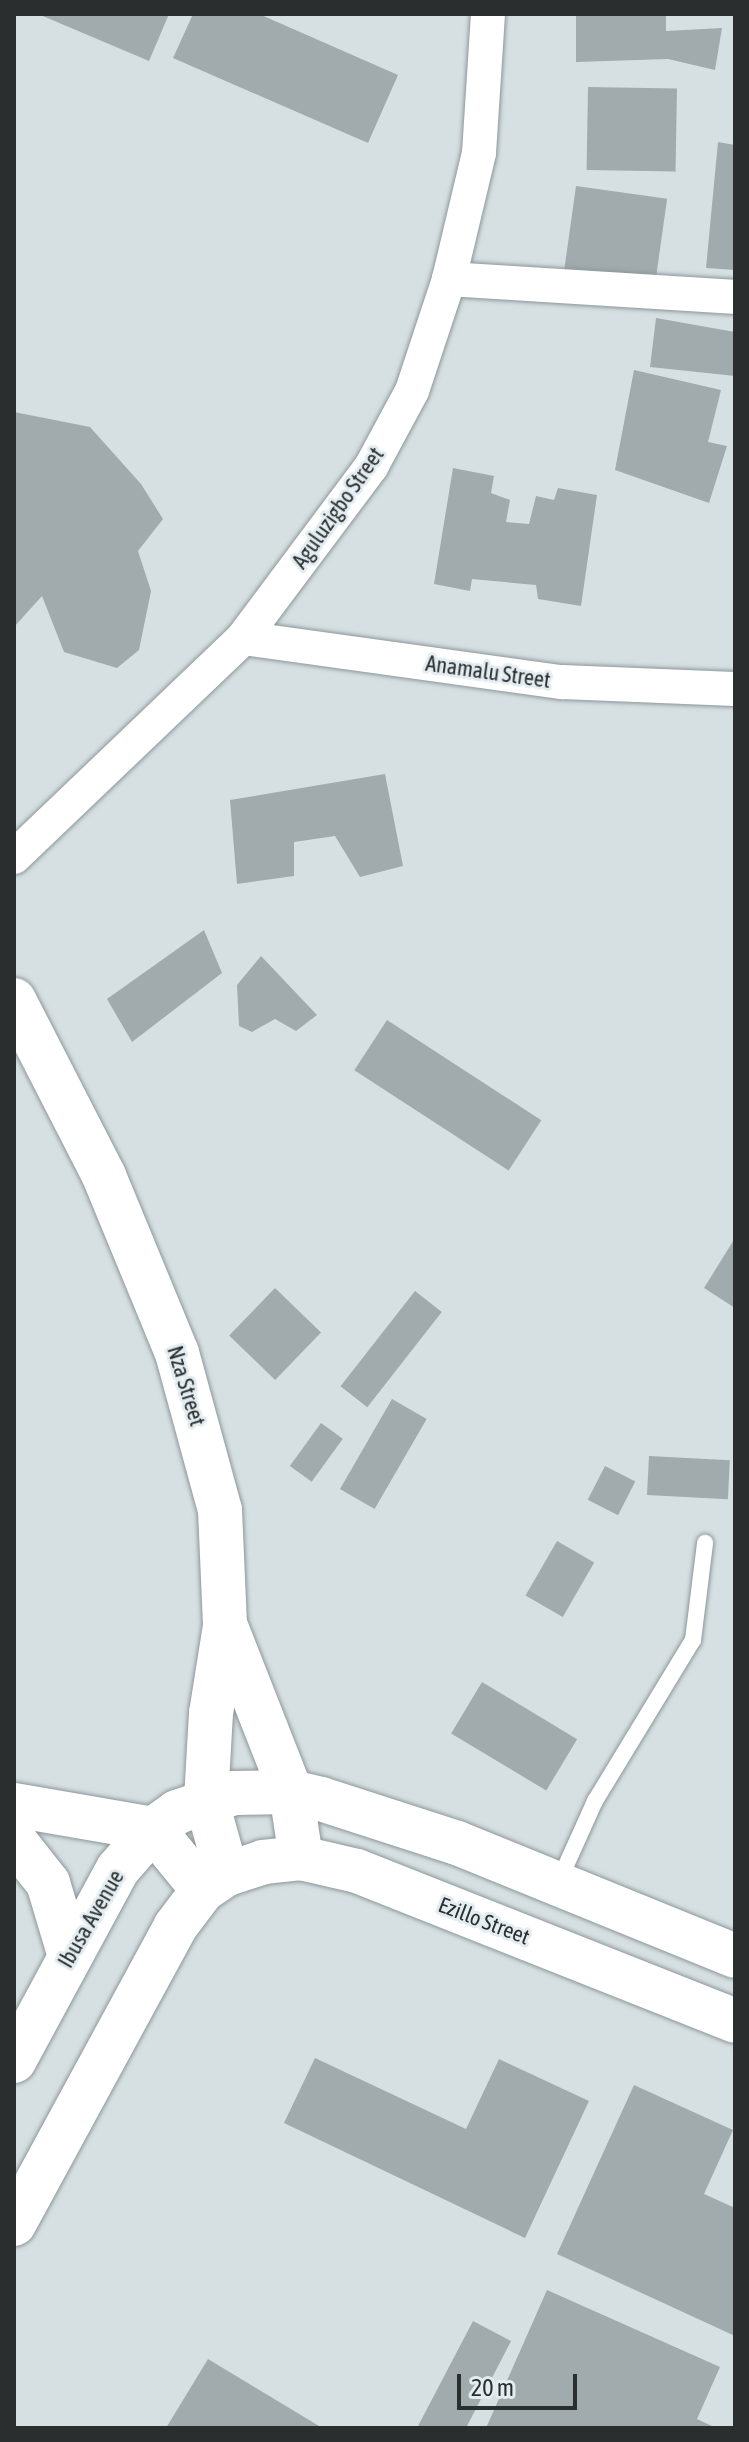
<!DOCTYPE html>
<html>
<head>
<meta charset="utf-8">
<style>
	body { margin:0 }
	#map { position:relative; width:749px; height:2442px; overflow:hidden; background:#d6e0e3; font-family:"Asap Condensed",sans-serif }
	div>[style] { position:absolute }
	.building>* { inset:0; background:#a1abae; transform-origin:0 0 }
	.roads { filter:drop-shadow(0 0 2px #8d979a) drop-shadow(0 0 2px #8d979a) }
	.lane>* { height:16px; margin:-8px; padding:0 8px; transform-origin:8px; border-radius:8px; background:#fff }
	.street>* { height:34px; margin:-17px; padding:0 17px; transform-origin:17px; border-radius:17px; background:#fff }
	.secondary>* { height:44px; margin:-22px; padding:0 22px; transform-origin:22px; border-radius:22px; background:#fff }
	.primary>* { height:44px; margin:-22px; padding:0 22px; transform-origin:22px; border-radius:22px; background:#fff }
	span { translate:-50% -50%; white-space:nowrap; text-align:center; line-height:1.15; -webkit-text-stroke:6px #e3edf1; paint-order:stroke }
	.street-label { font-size:22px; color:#2a2e2f }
	.frame { position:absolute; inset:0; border:16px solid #2a2e2f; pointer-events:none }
	.scale { position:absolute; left:457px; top:2374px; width:120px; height:36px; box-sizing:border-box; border:4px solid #2a2e2f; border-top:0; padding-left:10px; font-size:24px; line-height:28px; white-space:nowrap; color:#2a2e2f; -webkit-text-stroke:6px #e3edf1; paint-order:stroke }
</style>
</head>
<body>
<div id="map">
	<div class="building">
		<div style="clip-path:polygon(38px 14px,169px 14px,149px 61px)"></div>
		<div style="clip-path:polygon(193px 14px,259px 14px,398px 75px,368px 143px,173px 58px)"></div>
		<div style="clip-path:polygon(576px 14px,666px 14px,666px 31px,722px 28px,715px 70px,668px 59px,576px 62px)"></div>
		<div style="left:588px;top:87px;width:89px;height:83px;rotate:1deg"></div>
		<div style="clip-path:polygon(718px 142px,735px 145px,735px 270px,706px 268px)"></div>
		<div style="left:576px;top:186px;width:92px;height:87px;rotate:8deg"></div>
		<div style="clip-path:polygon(656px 318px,735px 332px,735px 376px,650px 367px)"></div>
		<div style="clip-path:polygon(634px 370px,721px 390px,708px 442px,727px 446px,709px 503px,615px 470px)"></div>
		<div style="clip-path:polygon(14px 412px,90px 427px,141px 484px,163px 519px,138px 551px,151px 591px,139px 650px,117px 668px,64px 652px,42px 596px,14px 627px)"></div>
		<div style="clip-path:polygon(453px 468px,494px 476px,491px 493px,510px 500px,506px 522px,529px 524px,536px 496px,554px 500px,558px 488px,597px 495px,581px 606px,538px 599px,536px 585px,472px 579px,470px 591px,434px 584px)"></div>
		<div style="clip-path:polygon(385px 774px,403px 866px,360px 877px,335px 836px,294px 842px,294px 876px,237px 884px,230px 800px)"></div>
		<div style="clip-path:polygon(204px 930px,222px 973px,132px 1042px,107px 999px)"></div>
		<div style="clip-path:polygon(261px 956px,317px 1015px,296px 1031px,275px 1019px,252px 1032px,239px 1026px,237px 985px)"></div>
		<div style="left:387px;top:1020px;width:184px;height:60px;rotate:33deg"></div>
		<div style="clip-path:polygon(735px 1238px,735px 1308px,704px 1288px)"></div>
		<div style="left:275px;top:1288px;width:64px;height:66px;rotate:44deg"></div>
		<div style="left:415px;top:1291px;width:34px;height:121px;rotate:38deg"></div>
		<div style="left:392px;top:1399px;width:40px;height:104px;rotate:30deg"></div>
		<div style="left:321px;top:1423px;width:27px;height:53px;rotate:36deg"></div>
		<div style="left:649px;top:1456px;width:81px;height:39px;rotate:3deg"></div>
		<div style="left:605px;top:1466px;width:34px;height:38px;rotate:27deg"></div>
		<div style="left:557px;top:1541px;width:43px;height:63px;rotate:30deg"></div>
		<div style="left:482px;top:1682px;width:111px;height:60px;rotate:31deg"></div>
		<div style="clip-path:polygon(315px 2058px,466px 2129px,499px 2059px,589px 2101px,525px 2238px,284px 2123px)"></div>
		<div style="clip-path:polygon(634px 2085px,733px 2130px,704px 2194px,735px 2208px,735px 2336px,557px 2254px)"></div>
		<div style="clip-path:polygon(547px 2290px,720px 2367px,697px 2419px,716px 2428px,486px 2428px)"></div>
		<div style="clip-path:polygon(473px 2321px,511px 2341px,466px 2428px,417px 2428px)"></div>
		<div style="clip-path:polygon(208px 2359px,319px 2426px,318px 2428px,166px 2428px)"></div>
	</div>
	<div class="roads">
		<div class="lane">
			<div style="left:559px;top:1881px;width:88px;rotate:-65.8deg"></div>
			<div style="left:595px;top:1801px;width:188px;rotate:-58.7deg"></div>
			<div style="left:693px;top:1640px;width:98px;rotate:-82.9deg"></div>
		</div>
		<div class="street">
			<div style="left:449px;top:279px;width:287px;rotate:3.6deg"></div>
			<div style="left:243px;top:638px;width:322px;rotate:7.9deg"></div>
			<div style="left:562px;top:682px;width:173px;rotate:2.3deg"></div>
			<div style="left:14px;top:857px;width:317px;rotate:-43.7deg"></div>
			<div style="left:243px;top:638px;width:214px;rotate:-53.2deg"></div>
			<div style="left:371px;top:467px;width:86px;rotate:-61.7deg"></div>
			<div style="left:412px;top:391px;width:118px;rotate:-71.7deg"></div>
			<div style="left:449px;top:279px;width:130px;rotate:-76.6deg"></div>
			<div style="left:479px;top:153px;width:139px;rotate:-86.3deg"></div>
		</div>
		<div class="secondary">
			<div style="left:14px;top:1000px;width:198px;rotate:62.9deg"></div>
			<div style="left:104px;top:1176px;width:191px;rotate:67.6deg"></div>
			<div style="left:177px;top:1353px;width:163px;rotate:74.7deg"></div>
			<div style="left:220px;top:1510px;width:114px;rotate:87.5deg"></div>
			<div style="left:225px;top:1624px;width:180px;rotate:68.6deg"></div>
			<div style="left:291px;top:1792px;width:67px;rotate:81.4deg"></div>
			<div style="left:225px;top:1626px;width:88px;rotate:99.1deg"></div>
			<div style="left:211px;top:1713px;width:86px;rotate:93.3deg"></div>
			<div style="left:206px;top:1799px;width:78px;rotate:74.4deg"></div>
			<div style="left:14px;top:1805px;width:141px;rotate:9.8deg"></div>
			<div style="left:153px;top:1829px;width:79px;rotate:50.7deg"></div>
			<div style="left:14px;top:1840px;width:55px;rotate:51.7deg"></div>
			<div style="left:48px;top:1883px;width:73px;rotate:73.3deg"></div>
		</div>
		<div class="primary">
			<div style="left:14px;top:2061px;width:218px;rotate:-61.6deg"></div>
			<div style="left:118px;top:1869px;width:53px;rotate:-48.8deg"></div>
			<div style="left:153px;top:1829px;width:29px;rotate:-35deg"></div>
			<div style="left:177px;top:1812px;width:60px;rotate:-18.4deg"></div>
			<div style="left:234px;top:1793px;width:57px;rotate:-1deg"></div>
			<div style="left:291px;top:1792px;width:31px;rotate:13deg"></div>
			<div style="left:321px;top:1799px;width:143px;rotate:17.9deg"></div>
			<div style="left:457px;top:1843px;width:300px;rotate:22.1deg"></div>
			<div style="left:14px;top:2224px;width:338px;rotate:-61.5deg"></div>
			<div style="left:175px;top:1927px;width:46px;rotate:-52.9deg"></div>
			<div style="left:203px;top:1890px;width:29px;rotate:-34deg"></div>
			<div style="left:227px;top:1874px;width:38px;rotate:-18deg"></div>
			<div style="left:263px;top:1862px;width:38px;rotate:-6deg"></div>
			<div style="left:301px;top:1858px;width:57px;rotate:13.1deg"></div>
			<div style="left:357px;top:1871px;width:407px;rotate:21.6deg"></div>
		</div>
	</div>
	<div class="street-label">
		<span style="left:338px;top:508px;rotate:-55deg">Aguluzigbo Street</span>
		<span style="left:488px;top:672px;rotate:8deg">Anamalu Street</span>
		<span style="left:186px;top:1386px;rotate:73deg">Nza Street</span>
		<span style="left:91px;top:1919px;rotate:-60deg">Ibusa Avenue</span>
		<span style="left:484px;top:1921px;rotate:21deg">Ezillo Street</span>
	</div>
	<div class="frame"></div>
	<div class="scale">20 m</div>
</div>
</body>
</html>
